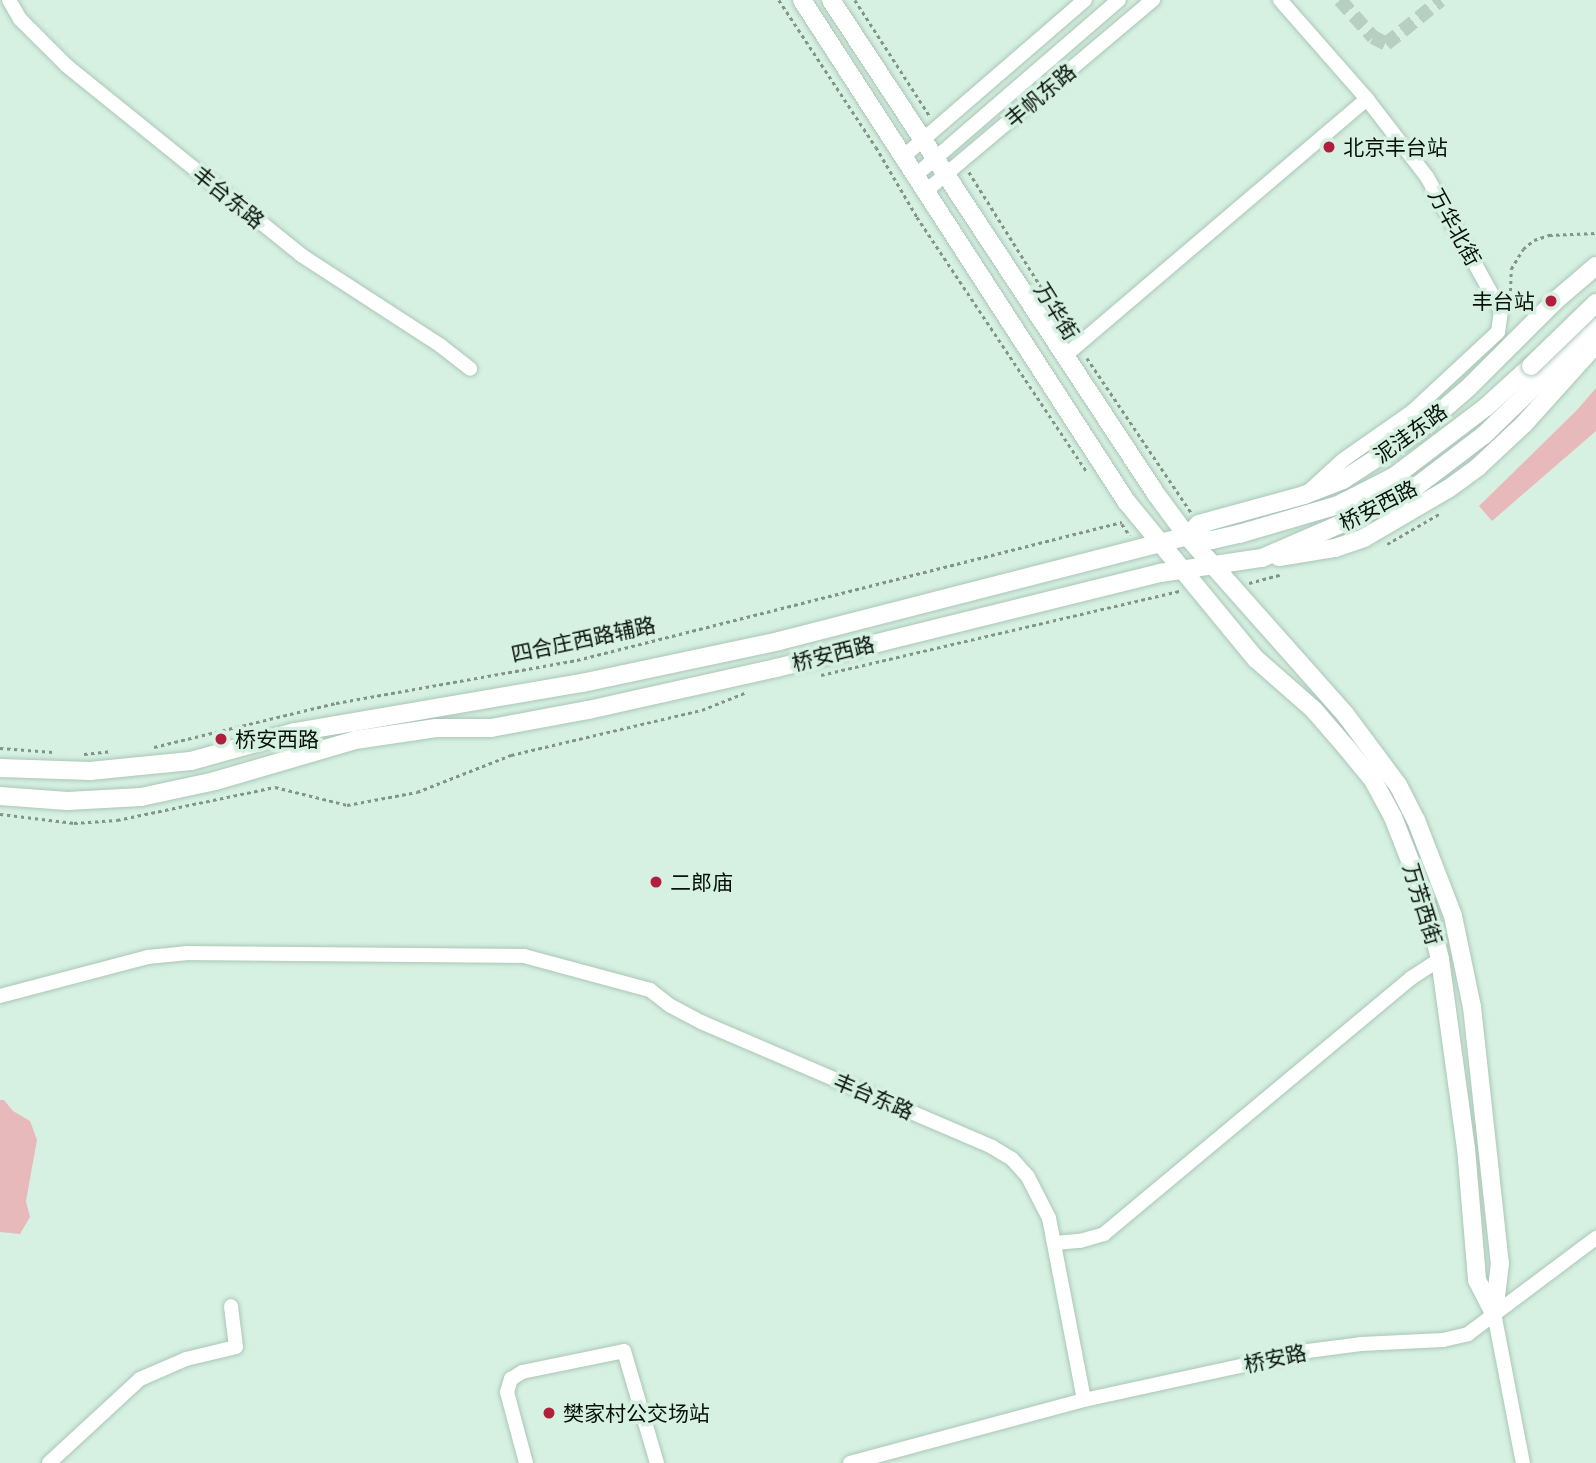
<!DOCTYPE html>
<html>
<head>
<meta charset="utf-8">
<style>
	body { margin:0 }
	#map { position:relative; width:1596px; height:1463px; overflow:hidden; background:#d6f1e1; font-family:Mulish,"Noto Sans SC",sans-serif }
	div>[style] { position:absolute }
	.green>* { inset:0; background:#e8b9ba }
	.minor-tunnel>* { height:14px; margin-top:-7px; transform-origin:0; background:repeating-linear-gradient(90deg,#b7cfc1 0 14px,transparent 0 21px) }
	.path>* { height:2.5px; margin-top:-1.25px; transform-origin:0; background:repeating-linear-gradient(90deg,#819489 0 3.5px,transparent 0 7px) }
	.roads { filter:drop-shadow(0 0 2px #abc6b7) drop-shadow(0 0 2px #abc6b7) }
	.minor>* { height:14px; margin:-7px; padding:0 7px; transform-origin:7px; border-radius:7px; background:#fff }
	.major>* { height:18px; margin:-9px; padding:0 9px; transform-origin:9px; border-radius:9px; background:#fff }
	.bridges { filter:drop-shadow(0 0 2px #abc6b7) drop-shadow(0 0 2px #abc6b7) }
	.major-bridge>* { height:18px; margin:-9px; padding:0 9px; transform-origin:9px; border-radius:9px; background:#fff }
	.dots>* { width:19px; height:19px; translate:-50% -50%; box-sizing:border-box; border:4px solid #d6f1e1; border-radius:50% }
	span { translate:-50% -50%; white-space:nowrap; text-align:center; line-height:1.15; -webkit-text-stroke:7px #d6f1e1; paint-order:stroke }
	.street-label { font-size:21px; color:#08110c }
	.poi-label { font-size:21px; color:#08110c }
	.left { translate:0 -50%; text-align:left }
	.right { translate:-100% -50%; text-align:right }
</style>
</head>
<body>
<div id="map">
	<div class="green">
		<div style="clip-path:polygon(1596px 388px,1596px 431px,1492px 521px,1479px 506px,1577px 410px)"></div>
		<div style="clip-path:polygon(0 1100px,4px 1100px,13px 1111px,30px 1121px,37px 1140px,26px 1201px,30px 1217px,20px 1234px,0 1232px)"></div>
	</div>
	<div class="minor-tunnel">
		<div style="left:1340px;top:0;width:50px;rotate:48.3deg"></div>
		<div style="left:1373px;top:37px;width:15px;rotate:28deg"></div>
		<div style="left:1386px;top:44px;width:70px;rotate:-38.7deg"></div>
	</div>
	<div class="path">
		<div style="left:779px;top:0;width:176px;rotate:56.6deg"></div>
		<div style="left:876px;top:147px;width:81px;rotate:59.6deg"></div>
		<div style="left:917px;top:217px;width:306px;rotate:56.3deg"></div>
		<div style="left:855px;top:0;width:137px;rotate:57.2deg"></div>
		<div style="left:969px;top:172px;width:158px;rotate:57.9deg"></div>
		<div style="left:1510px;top:298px;width:29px;rotate:-88deg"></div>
		<div style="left:1511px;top:269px;width:23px;rotate:-59deg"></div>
		<div style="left:1523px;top:249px;width:14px;rotate:-39deg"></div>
		<div style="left:1534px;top:240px;width:16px;rotate:-18deg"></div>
		<div style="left:1549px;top:235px;width:47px;rotate:-2.4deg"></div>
		<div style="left:1087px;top:358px;width:186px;rotate:56deg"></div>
		<div style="left:1122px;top:524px;width:14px;rotate:56deg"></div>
		<div style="left:1387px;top:544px;width:62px;rotate:-29.9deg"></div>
		<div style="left:1249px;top:583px;width:35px;rotate:-15deg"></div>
		<div style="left:821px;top:675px;width:368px;rotate:-13.2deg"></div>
		<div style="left:154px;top:747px;width:187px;rotate:-13.6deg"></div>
		<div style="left:336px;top:703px;width:245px;rotate:-10.1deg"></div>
		<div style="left:577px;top:660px;width:562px;rotate:-14.21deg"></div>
		<div style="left:0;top:748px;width:53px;rotate:4.3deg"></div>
		<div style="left:84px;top:754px;width:28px;rotate:-6deg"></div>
		<div style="left:0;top:814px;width:75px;rotate:6.9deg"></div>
		<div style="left:74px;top:823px;width:43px;rotate:-4deg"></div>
		<div style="left:117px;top:820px;width:161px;rotate:-11.8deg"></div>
		<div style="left:275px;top:787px;width:74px;rotate:14deg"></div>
		<div style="left:347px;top:805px;width:71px;rotate:-10.5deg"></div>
		<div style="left:417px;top:792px;width:101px;rotate:-21.5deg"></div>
		<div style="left:511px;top:755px;width:196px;rotate:-13.3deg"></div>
		<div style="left:702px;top:710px;width:48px;rotate:-21.8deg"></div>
	</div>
	<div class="roads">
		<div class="minor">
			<div style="left:9px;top:0;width:22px;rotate:60deg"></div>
			<div style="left:20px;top:19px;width:66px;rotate:45deg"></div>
			<div style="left:67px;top:66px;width:301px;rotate:38.9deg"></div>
			<div style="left:301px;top:255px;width:167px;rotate:33deg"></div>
			<div style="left:441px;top:346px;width:37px;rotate:38deg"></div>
			<div style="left:1280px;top:0;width:132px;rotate:48.7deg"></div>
			<div style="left:1367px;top:99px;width:98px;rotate:52.4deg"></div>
			<div style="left:1427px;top:177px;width:153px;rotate:61.1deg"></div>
			<div style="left:1501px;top:311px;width:21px;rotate:98deg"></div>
			<div style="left:1498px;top:332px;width:116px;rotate:137.1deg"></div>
			<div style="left:1413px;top:411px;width:85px;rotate:145deg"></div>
			<div style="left:1343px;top:460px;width:47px;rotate:137.6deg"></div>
			<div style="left:904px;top:156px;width:239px;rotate:-40.8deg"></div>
			<div style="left:916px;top:175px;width:268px;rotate:-40.8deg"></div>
			<div style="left:926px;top:191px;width:297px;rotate:-40.1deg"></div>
			<div style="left:1066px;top:355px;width:395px;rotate:-40.4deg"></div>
			<div style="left:0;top:996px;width:153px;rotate:-14.8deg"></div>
			<div style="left:148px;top:957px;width:40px;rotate:-5.7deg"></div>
			<div style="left:188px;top:953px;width:336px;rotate:0.5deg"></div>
			<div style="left:524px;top:956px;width:131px;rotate:15.1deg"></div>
			<div style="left:650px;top:990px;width:24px;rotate:38deg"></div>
			<div style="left:669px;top:1005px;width:36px;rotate:28deg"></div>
			<div style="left:701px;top:1022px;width:317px;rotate:23.2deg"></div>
			<div style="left:992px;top:1147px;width:23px;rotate:31deg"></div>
			<div style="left:1012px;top:1159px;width:24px;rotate:48deg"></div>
			<div style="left:1028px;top:1177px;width:46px;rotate:62.9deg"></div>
			<div style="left:1049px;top:1218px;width:185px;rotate:79.1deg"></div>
			<div style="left:1084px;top:1400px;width:229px;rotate:-12.3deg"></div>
			<div style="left:1308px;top:1351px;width:53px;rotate:-7.5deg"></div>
			<div style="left:1361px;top:1344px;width:82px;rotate:-2.8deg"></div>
			<div style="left:1443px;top:1340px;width:26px;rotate:-13deg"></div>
			<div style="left:1468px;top:1334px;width:160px;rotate:-36.9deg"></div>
			<div style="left:1055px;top:1243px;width:25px;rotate:-5deg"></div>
			<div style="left:1080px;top:1241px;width:25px;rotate:-16deg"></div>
			<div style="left:1104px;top:1234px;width:400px;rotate:-39.8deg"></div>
			<div style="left:1411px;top:978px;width:35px;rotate:-33deg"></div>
			<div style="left:1494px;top:1313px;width:153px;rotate:79.1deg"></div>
			<div style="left:49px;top:1463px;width:124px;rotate:-42.7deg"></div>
			<div style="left:140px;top:1379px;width:50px;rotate:-23.5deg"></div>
			<div style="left:186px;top:1359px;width:51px;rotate:-13.5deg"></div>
			<div style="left:236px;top:1347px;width:41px;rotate:-97deg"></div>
			<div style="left:526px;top:1463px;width:73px;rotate:-105deg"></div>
			<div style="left:507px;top:1392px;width:14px;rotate:-73deg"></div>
			<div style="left:511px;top:1379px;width:13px;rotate:-32deg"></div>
			<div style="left:522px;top:1372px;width:104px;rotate:-11.6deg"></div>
			<div style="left:624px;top:1351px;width:117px;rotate:73.6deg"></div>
			<div style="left:850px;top:1463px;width:242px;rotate:-15.1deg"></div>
		</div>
		<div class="major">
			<div style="left:802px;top:0;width:597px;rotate:57.11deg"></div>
			<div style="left:1126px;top:501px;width:205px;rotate:50.6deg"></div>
			<div style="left:1256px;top:659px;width:77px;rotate:41.3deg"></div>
			<div style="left:1314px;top:710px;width:49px;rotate:49.1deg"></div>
			<div style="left:1346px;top:747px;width:43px;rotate:50.7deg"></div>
			<div style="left:1373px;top:780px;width:42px;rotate:61.6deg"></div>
			<div style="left:1393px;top:817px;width:85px;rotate:68.6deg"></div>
			<div style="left:1424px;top:896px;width:65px;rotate:75.7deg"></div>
			<div style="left:1440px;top:959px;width:191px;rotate:82.2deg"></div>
			<div style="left:1466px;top:1148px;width:132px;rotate:85.2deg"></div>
			<div style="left:1477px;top:1280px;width:37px;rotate:63deg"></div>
			<div style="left:831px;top:0;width:591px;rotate:56.66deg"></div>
			<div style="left:1156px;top:494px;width:52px;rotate:53.6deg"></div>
			<div style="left:1187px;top:536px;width:238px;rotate:48.4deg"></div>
			<div style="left:1345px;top:714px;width:89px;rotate:53.3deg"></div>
			<div style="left:1398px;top:785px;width:39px;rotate:63deg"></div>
			<div style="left:1416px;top:820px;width:103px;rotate:68.9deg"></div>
			<div style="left:1453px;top:916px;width:93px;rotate:78.2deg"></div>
			<div style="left:1472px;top:1007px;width:258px;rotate:83.8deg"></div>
			<div style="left:1500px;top:1263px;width:50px;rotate:96.8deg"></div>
			<div style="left:1187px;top:536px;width:17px;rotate:-45deg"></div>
			<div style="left:1199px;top:524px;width:109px;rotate:-15.4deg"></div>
			<div style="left:1304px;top:495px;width:42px;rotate:-21deg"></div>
			<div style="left:1343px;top:480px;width:88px;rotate:-33deg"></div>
			<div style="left:1417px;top:432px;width:67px;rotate:-40.8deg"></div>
			<div style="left:1468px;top:388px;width:123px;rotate:-45deg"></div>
			<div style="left:1555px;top:301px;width:54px;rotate:-40.5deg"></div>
			<div style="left:1279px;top:557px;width:57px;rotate:-9.1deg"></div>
			<div style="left:1335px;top:548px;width:31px;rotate:-19deg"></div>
			<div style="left:1364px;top:538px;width:97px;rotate:-30.3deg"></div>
			<div style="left:1448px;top:489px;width:37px;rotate:-36deg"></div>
			<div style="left:1478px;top:467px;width:63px;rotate:-43.1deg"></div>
			<div style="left:1524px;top:424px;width:108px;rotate:-48deg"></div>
			<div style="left:0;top:768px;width:90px;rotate:1.9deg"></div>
			<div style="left:90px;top:771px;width:101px;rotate:-5.7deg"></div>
			<div style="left:191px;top:761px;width:108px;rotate:-15.6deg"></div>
			<div style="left:295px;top:732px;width:291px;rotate:-9.7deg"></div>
			<div style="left:582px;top:683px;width:201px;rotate:-12deg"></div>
			<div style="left:779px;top:641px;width:421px;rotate:-14.4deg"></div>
			<div style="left:1187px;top:536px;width:25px;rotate:9deg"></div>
			<div style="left:1212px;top:540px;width:28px;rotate:-13deg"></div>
			<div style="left:1239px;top:534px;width:103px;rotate:-16.3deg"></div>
			<div style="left:1338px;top:505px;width:64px;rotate:-27deg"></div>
			<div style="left:1395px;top:476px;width:114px;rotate:-37.2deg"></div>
			<div style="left:1486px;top:407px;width:61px;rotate:-42.3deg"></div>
			<div style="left:0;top:796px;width:67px;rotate:4.3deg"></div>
			<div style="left:67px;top:801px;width:74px;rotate:-3.1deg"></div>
			<div style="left:141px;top:797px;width:76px;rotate:-12.2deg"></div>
			<div style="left:215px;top:781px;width:146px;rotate:-16.3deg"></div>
			<div style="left:355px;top:740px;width:82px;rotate:-8.4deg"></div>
			<div style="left:436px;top:728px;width:55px"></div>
			<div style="left:491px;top:728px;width:99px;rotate:-10.5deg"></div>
			<div style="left:588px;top:710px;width:193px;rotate:-12.6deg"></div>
			<div style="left:776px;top:668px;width:396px;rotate:-13.9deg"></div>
			<div style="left:1160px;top:573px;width:103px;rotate:-8.4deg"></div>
			<div style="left:1262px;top:558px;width:136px;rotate:-23.4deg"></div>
			<div style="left:1387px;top:504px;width:35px;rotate:-31deg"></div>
			<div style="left:1417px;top:486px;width:84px;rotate:-37.3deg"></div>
			<div style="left:1484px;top:435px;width:156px;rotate:-44deg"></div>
		</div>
	</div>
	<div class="bridges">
		<div class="major-bridge">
			<div style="left:1531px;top:366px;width:91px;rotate:-44.1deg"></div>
		</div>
	</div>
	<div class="dots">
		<div style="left:1329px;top:147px;background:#b21f3c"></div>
		<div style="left:1551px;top:301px;background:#b21f3c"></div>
		<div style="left:221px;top:739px;background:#b21f3c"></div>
		<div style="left:656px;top:882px;background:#b21f3c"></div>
		<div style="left:549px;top:1413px;background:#b21f3c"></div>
	</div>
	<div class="street-label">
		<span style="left:1040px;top:95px;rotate:-40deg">丰帆东路</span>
		<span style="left:229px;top:197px;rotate:39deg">丰台东路</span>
		<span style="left:1455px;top:227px;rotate:61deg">万华北街</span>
		<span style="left:1057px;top:311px;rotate:58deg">万华街</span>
		<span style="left:1410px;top:433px;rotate:-36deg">泥洼东路</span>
		<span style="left:1378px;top:505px;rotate:-27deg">桥安西路</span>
		<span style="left:583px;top:639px;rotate:-12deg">四合庄西路辅路</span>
		<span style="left:833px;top:653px;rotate:-14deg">桥安西路</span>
		<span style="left:1423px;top:904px;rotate:73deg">万芳西街</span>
		<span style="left:874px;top:1096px;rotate:23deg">丰台东路</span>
		<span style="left:1275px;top:1358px;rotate:-12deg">桥安路</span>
	</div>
	<div class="poi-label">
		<span class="left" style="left:1343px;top:147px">北京丰台站</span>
		<span class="right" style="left:1535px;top:301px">丰台站</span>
		<span class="left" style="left:235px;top:739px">桥安西路</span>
		<span class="left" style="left:670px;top:882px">二郎庙</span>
		<span class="left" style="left:563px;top:1413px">樊家村公交场站</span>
	</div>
</div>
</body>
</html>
